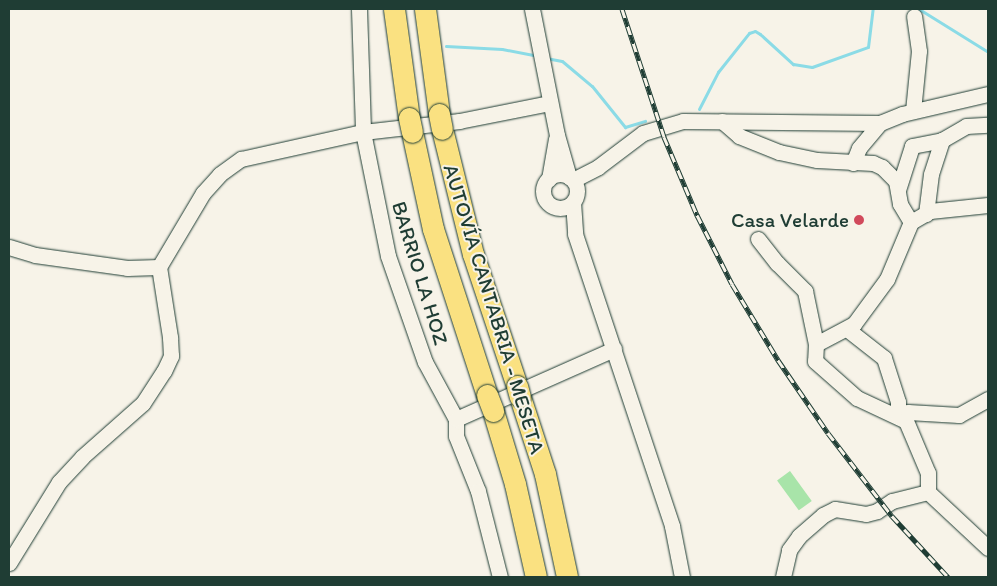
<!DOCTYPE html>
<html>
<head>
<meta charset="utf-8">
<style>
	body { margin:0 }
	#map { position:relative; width:997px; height:586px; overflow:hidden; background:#f7f3e8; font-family:Itim,sans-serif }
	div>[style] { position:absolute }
	.green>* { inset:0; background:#a8e4a9; transform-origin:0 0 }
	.stream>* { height:3px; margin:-1.5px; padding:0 1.5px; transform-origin:1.5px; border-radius:1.5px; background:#8bdbe6 }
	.roads { filter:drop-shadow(0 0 1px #1f3d34) drop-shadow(0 0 1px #1f3d34) }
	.minor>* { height:15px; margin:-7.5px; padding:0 7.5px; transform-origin:7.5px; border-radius:7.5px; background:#f7f3e8 }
	.minor>.ring { margin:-7.5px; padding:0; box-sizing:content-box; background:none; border:15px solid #f7f3e8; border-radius:50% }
	.highway>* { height:21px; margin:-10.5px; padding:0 10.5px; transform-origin:10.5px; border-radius:10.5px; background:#fae181 }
	.rail>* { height:5px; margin-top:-2.5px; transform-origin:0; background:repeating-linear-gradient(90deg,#f7f3e8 0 9px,#1f3d34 0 18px); box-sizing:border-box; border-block:1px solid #1f3d34 }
	.bridges { filter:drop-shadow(0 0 1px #1f3d34) drop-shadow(0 0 1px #1f3d34) }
	.highway-bridge>* { height:21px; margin:-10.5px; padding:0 10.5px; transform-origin:10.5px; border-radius:10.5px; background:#fae181 }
	.dots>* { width:14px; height:14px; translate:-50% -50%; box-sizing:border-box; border:2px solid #f7f3e8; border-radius:50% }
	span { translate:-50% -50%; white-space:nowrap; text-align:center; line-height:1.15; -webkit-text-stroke:4px #f7f3e8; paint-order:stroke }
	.poi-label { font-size:21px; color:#1f3d34 }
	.right { translate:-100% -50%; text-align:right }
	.street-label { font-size:21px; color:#1f3d34 }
	.frame { position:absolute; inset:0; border:10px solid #1f3d34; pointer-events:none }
</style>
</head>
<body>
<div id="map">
	<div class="green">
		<div style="left:790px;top:471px;width:37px;height:16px;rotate:54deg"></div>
	</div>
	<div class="stream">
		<div style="left:919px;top:9px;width:81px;rotate:31.9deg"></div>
		<div style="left:446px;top:46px;width:56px;rotate:3.1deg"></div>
		<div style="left:502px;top:49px;width:37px;rotate:11deg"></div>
		<div style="left:546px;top:58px;width:16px;rotate:11deg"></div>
		<div style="left:562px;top:61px;width:39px;rotate:40deg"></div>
		<div style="left:592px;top:86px;width:53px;rotate:51.2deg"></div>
		<div style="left:625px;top:127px;width:21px;rotate:-17deg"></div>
		<div style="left:699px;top:109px;width:42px;rotate:-62.8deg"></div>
		<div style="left:718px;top:72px;width:50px;rotate:-51.5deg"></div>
		<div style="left:749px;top:33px;width:6px;rotate:-18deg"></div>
		<div style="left:755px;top:31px;width:6px;rotate:31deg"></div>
		<div style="left:760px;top:34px;width:45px;rotate:42.3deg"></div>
		<div style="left:793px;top:64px;width:19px;rotate:9deg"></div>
		<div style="left:812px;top:67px;width:59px;rotate:-19.7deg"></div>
		<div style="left:868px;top:47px;width:38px;rotate:-83deg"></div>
	</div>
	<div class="roads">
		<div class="minor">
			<div style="left:359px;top:9px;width:123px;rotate:88.1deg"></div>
			<div style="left:363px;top:132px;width:126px;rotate:78.6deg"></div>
			<div style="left:388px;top:256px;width:112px;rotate:70.8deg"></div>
			<div style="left:425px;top:362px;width:65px;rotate:61.5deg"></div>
			<div style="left:456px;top:419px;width:17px;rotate:90deg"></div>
			<div style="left:456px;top:436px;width:59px;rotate:68.2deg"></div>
			<div style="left:478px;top:491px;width:89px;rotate:75.7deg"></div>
			<div style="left:532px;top:9px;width:128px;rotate:78.8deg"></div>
			<div style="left:557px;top:135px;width:44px;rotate:74.1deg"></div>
			<div style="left:913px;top:111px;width:60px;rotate:-84.3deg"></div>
			<div style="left:919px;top:51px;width:35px;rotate:-98deg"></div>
			<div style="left:722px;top:121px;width:23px;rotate:41deg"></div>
			<div style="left:739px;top:136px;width:43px;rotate:21.8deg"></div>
			<div style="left:779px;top:152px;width:39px;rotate:12deg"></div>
			<div style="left:817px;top:160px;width:56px;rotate:3.1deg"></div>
			<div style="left:873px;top:163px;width:10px;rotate:24deg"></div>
			<div style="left:882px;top:167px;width:20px;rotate:45deg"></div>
			<div style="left:896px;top:181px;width:23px;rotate:80deg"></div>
			<div style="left:900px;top:204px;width:21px;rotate:59deg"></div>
			<div style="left:911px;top:222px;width:62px;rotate:112.8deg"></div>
			<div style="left:887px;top:279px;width:56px;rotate:126.3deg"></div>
			<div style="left:854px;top:324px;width:43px;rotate:152.2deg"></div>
			<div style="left:816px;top:344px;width:17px;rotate:93deg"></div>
			<div style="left:815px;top:361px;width:56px;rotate:41.4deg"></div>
			<div style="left:857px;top:398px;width:54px;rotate:25.1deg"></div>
			<div style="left:906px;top:421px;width:56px;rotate:67.1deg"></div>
			<div style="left:928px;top:473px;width:19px;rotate:90deg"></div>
			<div style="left:928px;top:492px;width:82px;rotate:43deg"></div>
			<div style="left:853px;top:163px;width:16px;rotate:-68deg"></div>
			<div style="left:859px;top:148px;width:33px;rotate:-50deg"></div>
			<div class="ring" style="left:543px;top:174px;width:19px;height:19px"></div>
			<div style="left:549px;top:179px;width:41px;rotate:-80.1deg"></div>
			<div style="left:573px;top:180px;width:28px;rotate:-27deg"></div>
			<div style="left:598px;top:167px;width:56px;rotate:-37.1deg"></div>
			<div style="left:643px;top:133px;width:42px;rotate:-16.7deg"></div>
			<div style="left:683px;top:121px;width:197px;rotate:0.6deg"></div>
			<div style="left:880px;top:123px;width:24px;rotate:-22deg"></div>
			<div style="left:902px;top:114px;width:88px;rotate:-13.1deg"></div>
			<div style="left:898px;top:190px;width:46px;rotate:-72.3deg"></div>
			<div style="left:912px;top:146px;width:31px;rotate:-11deg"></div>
			<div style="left:942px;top:140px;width:28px;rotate:-30deg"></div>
			<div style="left:966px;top:126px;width:22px;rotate:-3deg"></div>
			<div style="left:573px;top:202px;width:32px;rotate:86deg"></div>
			<div style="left:575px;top:234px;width:308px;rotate:71.6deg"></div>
			<div style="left:672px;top:526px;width:52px;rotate:78.9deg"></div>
			<div style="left:926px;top:214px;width:40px;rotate:-82.9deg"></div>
			<div style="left:931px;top:174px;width:36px;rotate:-72deg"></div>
			<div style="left:911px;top:222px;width:22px;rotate:-30deg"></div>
			<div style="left:930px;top:211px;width:58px;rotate:-5.9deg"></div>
			<div style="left:758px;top:239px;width:31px;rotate:52deg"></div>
			<div style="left:777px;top:263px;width:40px;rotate:45deg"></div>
			<div style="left:805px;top:291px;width:54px;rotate:78.3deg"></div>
			<div style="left:9px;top:247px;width:27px;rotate:17deg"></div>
			<div style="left:35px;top:255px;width:93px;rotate:8deg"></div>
			<div style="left:127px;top:268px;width:32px;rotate:-2deg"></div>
			<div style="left:159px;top:267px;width:86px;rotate:-59.3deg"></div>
			<div style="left:203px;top:193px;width:25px;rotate:-48deg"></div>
			<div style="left:220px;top:174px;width:26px;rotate:-36deg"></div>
			<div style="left:241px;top:159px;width:125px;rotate:-12.5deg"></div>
			<div style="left:363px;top:132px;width:97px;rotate:-6.5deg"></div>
			<div style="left:459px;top:121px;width:93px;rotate:-11.2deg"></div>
			<div style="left:847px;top:329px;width:47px;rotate:38.1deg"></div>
			<div style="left:884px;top:358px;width:46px;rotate:72.3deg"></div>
			<div style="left:898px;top:402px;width:13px;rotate:90deg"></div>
			<div style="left:898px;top:415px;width:10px;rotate:-17deg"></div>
			<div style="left:908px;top:412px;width:51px;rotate:3.4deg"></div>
			<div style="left:959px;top:415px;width:33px;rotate:-29deg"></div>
			<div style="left:456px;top:419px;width:173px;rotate:-23.9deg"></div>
			<div style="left:9px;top:563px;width:95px;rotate:-58.3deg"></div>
			<div style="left:59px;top:482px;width:34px;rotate:-47deg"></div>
			<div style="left:82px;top:457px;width:81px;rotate:-41.5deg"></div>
			<div style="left:143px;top:403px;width:38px;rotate:-57deg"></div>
			<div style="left:164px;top:371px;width:17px;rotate:-65deg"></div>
			<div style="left:171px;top:356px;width:19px;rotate:-93deg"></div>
			<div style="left:170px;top:337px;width:71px;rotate:-98.9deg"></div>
			<div style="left:783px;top:577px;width:28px;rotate:-77deg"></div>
			<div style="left:789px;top:550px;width:17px;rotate:-54deg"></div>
			<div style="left:799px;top:536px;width:32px;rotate:-41deg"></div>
			<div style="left:823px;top:515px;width:13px;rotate:-27deg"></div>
			<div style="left:835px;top:509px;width:31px;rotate:9deg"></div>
			<div style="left:866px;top:514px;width:11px;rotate:-15deg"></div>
			<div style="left:877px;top:511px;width:18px;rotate:-34deg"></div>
			<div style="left:892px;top:501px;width:37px;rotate:-14deg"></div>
		</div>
		<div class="highway">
			<div style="left:394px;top:9px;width:110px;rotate:82.2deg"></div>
			<div style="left:425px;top:9px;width:106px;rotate:82.4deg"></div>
			<div style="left:442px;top:129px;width:129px;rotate:76.1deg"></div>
			<div style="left:473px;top:254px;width:139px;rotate:71.6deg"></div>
			<div style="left:412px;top:132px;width:99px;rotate:77.8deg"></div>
			<div style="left:433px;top:229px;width:175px;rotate:72deg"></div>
			<div style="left:520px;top:397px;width:81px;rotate:72deg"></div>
			<div style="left:545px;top:474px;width:105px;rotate:77.9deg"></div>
			<div style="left:493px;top:411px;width:76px;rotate:73.2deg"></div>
			<div style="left:515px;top:484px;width:95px;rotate:77.3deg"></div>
		</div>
	</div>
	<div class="rail">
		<div style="left:622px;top:9px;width:135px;rotate:71.8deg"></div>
		<div style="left:664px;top:137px;width:85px;rotate:67.1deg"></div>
		<div style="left:697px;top:215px;width:77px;rotate:63.1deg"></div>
		<div style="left:732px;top:284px;width:89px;rotate:58.8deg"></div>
		<div style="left:778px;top:360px;width:88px;rotate:55.6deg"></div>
		<div style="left:828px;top:433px;width:105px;rotate:52.4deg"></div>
		<div style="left:892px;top:516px;width:83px;rotate:47.4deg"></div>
	</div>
	<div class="bridges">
		<div class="highway-bridge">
			<div style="left:439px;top:114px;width:15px;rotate:79deg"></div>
			<div style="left:409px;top:118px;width:14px;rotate:78deg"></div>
			<div style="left:517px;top:386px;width:11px;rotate:75deg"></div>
			<div style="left:487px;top:395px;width:17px;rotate:69deg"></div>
		</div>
	</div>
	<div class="dots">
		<div style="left:859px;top:220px;background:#d1495b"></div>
	</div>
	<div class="poi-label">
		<span class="right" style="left:849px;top:220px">Casa Velarde</span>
	</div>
	<div class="street-label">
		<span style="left:420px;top:273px;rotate:73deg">BARRIO LA HOZ</span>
		<span style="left:494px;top:309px;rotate:73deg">AUTOVÍA CANTABRIA - MESETA</span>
	</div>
	<div class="frame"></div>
</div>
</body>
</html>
